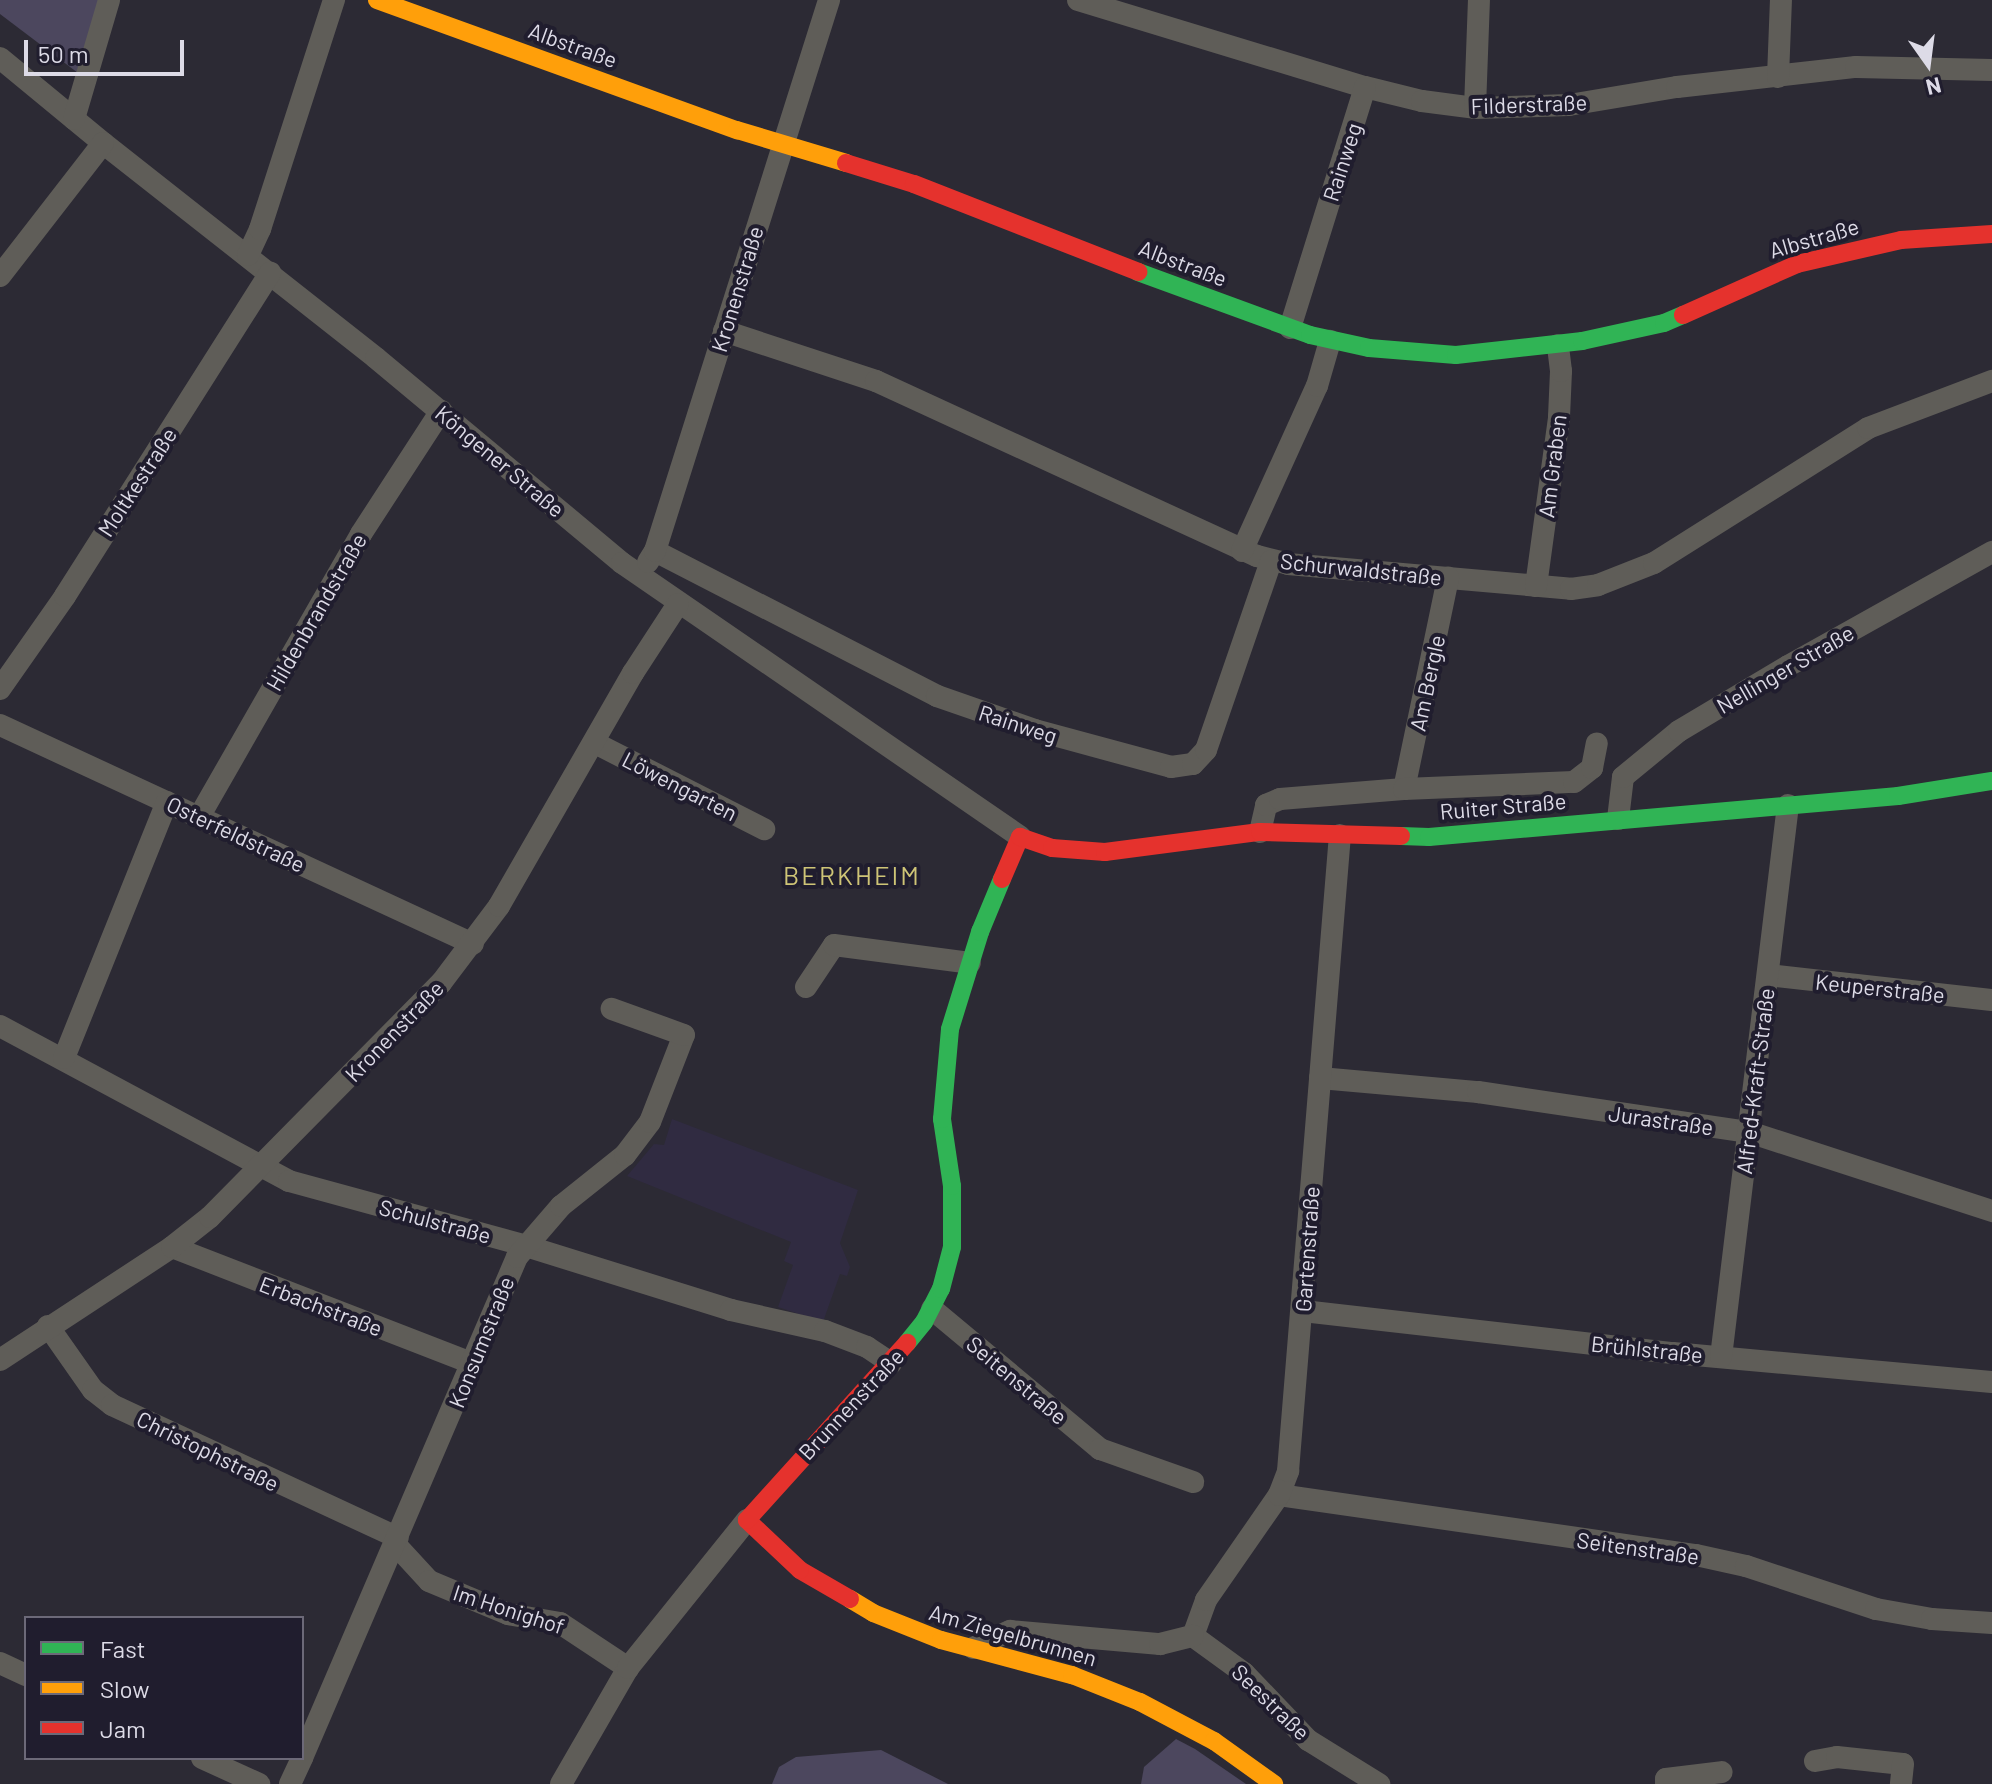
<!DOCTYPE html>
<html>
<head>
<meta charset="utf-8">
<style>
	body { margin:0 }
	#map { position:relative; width:1992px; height:1784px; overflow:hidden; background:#2c2a34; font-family:Barlow,sans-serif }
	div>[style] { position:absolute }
	.built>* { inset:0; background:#302b41 }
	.green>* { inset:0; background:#4c475e }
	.street>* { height:22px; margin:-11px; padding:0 11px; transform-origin:11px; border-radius:11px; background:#5f5d58 }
	.fast>* { height:18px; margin:-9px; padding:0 9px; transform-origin:9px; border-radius:9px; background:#30b455 }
	.slow>* { height:18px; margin:-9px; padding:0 9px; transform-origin:9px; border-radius:9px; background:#ff9f0a }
	.jam>* { height:18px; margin:-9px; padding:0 9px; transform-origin:9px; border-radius:9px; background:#e5322d }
	span { translate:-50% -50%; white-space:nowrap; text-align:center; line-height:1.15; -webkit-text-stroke:8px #201d2e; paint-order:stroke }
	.street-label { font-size:22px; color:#dddbe7 }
	.quarter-label { font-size:26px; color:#cec476; letter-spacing:2px }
	.legend { position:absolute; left:24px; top:1616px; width:280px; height:144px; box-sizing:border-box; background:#201d2e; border:2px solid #6c6978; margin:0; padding:10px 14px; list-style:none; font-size:24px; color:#dddbe7 }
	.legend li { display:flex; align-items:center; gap:16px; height:40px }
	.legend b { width:40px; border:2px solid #6c6978 }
	.north { position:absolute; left:1888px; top:24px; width:80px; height:80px; -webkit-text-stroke:6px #201d2e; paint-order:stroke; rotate:166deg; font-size:22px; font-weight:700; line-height:32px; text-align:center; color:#dddbe7 }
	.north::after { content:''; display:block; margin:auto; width:28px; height:36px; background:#dddbe7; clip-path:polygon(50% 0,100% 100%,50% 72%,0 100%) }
	.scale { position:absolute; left:24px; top:40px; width:160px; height:36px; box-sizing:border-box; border:4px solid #dddbe7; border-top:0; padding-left:10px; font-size:24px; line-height:28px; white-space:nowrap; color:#dddbe7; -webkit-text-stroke:6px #201d2e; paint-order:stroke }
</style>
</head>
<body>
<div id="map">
	<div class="built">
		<div style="clip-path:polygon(672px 1119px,858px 1190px,840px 1243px,850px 1267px,847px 1276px,840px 1274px,823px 1322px,778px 1307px,793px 1265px,784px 1261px,791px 1242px,627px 1176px,654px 1144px,664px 1145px)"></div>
	</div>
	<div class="green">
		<div style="clip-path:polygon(0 0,102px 0,78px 73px,0 14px)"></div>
		<div style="clip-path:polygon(1176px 1739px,1195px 1749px,1246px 1784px,1141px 1784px,1144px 1767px)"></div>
		<div style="clip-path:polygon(881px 1750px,948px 1784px,772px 1784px,779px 1767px,796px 1757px)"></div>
	</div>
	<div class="street">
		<div style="left:1078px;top:0;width:300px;rotate:16.9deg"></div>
		<div style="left:1365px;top:87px;width:59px;rotate:13.8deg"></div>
		<div style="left:1422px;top:101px;width:53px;rotate:7.5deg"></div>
		<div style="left:1475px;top:108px;width:94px;rotate:-1.8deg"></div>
		<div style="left:1569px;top:105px;width:109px;rotate:-9.5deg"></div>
		<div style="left:1677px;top:87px;width:180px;rotate:-6.4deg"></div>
		<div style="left:1856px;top:67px;width:136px;rotate:1.3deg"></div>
		<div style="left:0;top:58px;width:134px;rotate:39.5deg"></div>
		<div style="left:103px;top:143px;width:347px;rotate:38.2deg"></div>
		<div style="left:376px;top:358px;width:320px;rotate:39.8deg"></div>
		<div style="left:622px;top:563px;width:483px;rotate:34.5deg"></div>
		<div style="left:1778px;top:77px;width:77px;rotate:-87.8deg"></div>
		<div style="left:1475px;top:108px;width:108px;rotate:-87.9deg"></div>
		<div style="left:74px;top:119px;width:124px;rotate:-73.6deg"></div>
		<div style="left:248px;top:255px;width:29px;rotate:-65deg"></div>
		<div style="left:260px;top:229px;width:241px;rotate:-72.1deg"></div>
		<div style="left:0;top:276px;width:168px;rotate:-52.2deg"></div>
		<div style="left:1290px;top:328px;width:252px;rotate:-72.7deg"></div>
		<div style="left:724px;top:331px;width:160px;rotate:18.2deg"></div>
		<div style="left:876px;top:381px;width:419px;rotate:24.7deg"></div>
		<div style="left:1257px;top:556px;width:32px;rotate:14deg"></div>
		<div style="left:1288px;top:564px;width:284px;rotate:5deg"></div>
		<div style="left:1571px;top:589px;width:27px;rotate:-8deg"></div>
		<div style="left:1598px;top:585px;width:60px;rotate:-21.4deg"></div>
		<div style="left:1654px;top:563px;width:253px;rotate:-32.2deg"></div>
		<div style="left:1868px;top:428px;width:133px;rotate:-20.8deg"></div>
		<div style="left:655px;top:551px;width:317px;rotate:27.2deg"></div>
		<div style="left:937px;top:696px;width:104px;rotate:19.1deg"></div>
		<div style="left:1035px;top:730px;width:141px;rotate:15.2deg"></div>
		<div style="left:1171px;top:767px;width:22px;rotate:-8deg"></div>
		<div style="left:1193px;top:764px;width:19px;rotate:-47deg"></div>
		<div style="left:1206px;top:750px;width:200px;rotate:-71deg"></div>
		<div style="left:1242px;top:551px;width:181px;rotate:-65.6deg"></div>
		<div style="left:1317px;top:386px;width:47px;rotate:-73.9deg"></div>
		<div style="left:648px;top:562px;width:13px;rotate:-58deg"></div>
		<div style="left:655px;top:551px;width:578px;rotate:-72.47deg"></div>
		<div style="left:1536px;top:586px;width:171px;rotate:-82.2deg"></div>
		<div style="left:1559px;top:417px;width:46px;rotate:-87.5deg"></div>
		<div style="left:1561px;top:371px;width:26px;rotate:-97deg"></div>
		<div style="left:0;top:689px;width:113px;rotate:-55deg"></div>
		<div style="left:65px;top:596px;width:383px;rotate:-57.6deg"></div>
		<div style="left:0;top:725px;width:521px;rotate:24.84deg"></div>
		<div style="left:595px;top:743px;width:190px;rotate:27deg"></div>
		<div style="left:1404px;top:789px;width:216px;rotate:-78.2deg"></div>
		<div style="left:199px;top:817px;width:326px;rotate:-60.2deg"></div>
		<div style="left:361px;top:534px;width:147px;rotate:-57deg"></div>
		<div style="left:1618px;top:819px;width:42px;rotate:-83.2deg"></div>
		<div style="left:1623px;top:777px;width:72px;rotate:-39.4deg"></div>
		<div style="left:1679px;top:731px;width:127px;rotate:-30.8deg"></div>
		<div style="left:1788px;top:666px;width:234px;rotate:-29.2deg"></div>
		<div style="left:1260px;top:832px;width:28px;rotate:-77deg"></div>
		<div style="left:1266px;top:805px;width:15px;rotate:-23deg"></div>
		<div style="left:1280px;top:799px;width:124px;rotate:-4.6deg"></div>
		<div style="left:1404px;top:789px;width:170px;rotate:-2.4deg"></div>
		<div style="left:1574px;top:782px;width:23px;rotate:-38deg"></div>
		<div style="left:1592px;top:768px;width:25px;rotate:-79deg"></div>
		<div style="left:1768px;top:975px;width:225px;rotate:6.4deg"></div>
		<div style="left:806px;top:987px;width:50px;rotate:-56.3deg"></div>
		<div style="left:834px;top:945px;width:137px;rotate:7.5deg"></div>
		<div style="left:0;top:1026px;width:328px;rotate:28.2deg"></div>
		<div style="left:289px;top:1181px;width:246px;rotate:15.3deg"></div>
		<div style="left:526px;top:1246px;width:215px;rotate:17.3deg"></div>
		<div style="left:731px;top:1310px;width:96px;rotate:12.6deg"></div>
		<div style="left:825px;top:1331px;width:45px;rotate:20.9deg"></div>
		<div style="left:867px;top:1347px;width:29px;rotate:34deg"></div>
		<div style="left:64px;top:1058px;width:276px;rotate:-68.1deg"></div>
		<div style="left:1320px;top:1078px;width:159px;rotate:5.1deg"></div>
		<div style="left:1478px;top:1092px;width:274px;rotate:8.4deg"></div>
		<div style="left:1749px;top:1132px;width:256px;rotate:18deg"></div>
		<div style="left:172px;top:1247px;width:321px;rotate:21.2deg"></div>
		<div style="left:932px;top:1309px;width:219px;rotate:39.8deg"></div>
		<div style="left:1100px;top:1449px;width:99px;rotate:19.5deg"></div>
		<div style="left:1303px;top:1311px;width:372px;rotate:6.5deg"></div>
		<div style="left:1673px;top:1353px;width:320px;rotate:5.2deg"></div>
		<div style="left:48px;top:1326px;width:78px;rotate:54.9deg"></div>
		<div style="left:93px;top:1390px;width:24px;rotate:38deg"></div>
		<div style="left:112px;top:1405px;width:315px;rotate:24.9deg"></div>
		<div style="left:1721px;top:1357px;width:556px;rotate:-83.08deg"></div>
		<div style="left:0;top:1360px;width:206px;rotate:-33.3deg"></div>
		<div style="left:172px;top:1247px;width:48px;rotate:-38.3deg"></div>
		<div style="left:210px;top:1217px;width:329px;rotate:-45.4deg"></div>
		<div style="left:441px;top:983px;width:96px;rotate:-53deg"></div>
		<div style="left:499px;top:906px;width:269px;rotate:-60.1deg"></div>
		<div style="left:633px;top:673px;width:82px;rotate:-56.9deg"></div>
		<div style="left:1279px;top:1495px;width:421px;rotate:8.2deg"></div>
		<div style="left:1696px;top:1555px;width:51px;rotate:12.4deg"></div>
		<div style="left:1746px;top:1566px;width:137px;rotate:18.3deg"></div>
		<div style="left:1876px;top:1609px;width:57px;rotate:10.1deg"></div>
		<div style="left:1932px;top:1619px;width:60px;rotate:3.8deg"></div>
		<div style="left:395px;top:1544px;width:50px;rotate:47.4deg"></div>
		<div style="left:429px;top:1581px;width:86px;rotate:22.7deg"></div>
		<div style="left:508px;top:1614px;width:53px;rotate:9.8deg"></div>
		<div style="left:560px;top:1623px;width:82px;rotate:33.5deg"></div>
		<div style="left:1193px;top:1636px;width:38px;rotate:-70deg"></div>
		<div style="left:1206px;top:1600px;width:128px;rotate:-55.2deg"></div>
		<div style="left:1279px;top:1495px;width:26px;rotate:-69deg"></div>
		<div style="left:1288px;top:1471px;width:638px;rotate:-85.33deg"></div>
		<div style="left:1193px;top:1636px;width:63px;rotate:36deg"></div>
		<div style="left:1244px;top:1673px;width:93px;rotate:46.3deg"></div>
		<div style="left:1308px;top:1740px;width:84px;rotate:31.8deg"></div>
		<div style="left:973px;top:1648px;width:41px;rotate:-24.7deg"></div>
		<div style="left:1010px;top:1631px;width:151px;rotate:5deg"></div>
		<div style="left:1160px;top:1644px;width:34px;rotate:-14deg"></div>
		<div style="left:0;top:1663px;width:29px;rotate:25deg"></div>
		<div style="left:202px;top:1758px;width:63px;rotate:24.5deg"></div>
		<div style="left:302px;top:1758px;width:545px;rotate:-66.77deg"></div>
		<div style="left:517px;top:1257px;width:67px;rotate:-49.2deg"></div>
		<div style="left:561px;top:1206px;width:82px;rotate:-38.6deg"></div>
		<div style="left:625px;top:1155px;width:41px;rotate:-52.9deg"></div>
		<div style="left:650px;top:1122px;width:93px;rotate:-68.7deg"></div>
		<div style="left:684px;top:1035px;width:77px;rotate:-160.1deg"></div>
		<div style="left:1815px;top:1761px;width:22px;rotate:-10deg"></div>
		<div style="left:1837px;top:1757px;width:66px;rotate:6.1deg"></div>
		<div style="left:1903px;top:1764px;width:20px;rotate:96deg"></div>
		<div style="left:290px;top:1784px;width:29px;rotate:-65deg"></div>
		<div style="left:561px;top:1784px;width:134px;rotate:-60deg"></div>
		<div style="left:628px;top:1668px;width:190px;rotate:-51.2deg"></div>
		<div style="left:1666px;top:1784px;width:5px;rotate:-90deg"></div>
		<div style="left:1666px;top:1779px;width:56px;rotate:-7.1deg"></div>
	</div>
	<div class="fast">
		<div style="left:1138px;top:272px;width:183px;rotate:20.1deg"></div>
		<div style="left:1310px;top:335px;width:60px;rotate:12.4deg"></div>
		<div style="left:1369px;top:348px;width:87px;rotate:4.6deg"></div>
		<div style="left:1456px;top:355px;width:127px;rotate:-6.3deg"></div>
		<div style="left:1582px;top:341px;width:84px;rotate:-12.4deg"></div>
		<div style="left:1664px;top:323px;width:21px;rotate:-23deg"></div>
		<div style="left:1401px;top:836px;width:28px;rotate:2deg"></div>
		<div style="left:1429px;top:837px;width:471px;rotate:-5deg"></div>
		<div style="left:1898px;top:796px;width:95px;rotate:-9.1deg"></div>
		<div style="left:907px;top:1343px;width:27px;rotate:-51deg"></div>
		<div style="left:924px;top:1322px;width:37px;rotate:-63deg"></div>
		<div style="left:941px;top:1289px;width:43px;rotate:-75.3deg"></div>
		<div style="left:952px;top:1247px;width:61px;rotate:-90deg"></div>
		<div style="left:952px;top:1186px;width:68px;rotate:-98.5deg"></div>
		<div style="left:942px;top:1119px;width:90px;rotate:-84.9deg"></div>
		<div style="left:950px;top:1029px;width:102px;rotate:-72.8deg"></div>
		<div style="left:980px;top:932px;width:57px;rotate:-67.5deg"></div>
	</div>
	<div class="slow">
		<div style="left:377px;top:0;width:383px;rotate:19.9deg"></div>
		<div style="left:737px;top:130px;width:114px;rotate:16.8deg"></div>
		<div style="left:850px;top:1599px;width:27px;rotate:31deg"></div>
		<div style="left:873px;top:1613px;width:73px;rotate:21.7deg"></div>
		<div style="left:941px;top:1640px;width:136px;rotate:15deg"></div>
		<div style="left:1072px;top:1675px;width:73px;rotate:21.7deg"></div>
		<div style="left:1140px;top:1702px;width:84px;rotate:27.8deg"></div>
		<div style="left:1214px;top:1741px;width:74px;rotate:35.6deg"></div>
	</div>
	<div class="jam">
		<div style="left:846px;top:163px;width:71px;rotate:17.2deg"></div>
		<div style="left:914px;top:184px;width:241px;rotate:21.4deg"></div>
		<div style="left:1683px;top:315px;width:125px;rotate:-24.1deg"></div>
		<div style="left:1797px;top:264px;width:107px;rotate:-13deg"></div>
		<div style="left:1901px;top:240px;width:91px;rotate:-3.8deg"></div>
		<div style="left:1002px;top:879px;width:46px;rotate:-66.8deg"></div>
		<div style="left:1020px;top:837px;width:34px;rotate:19deg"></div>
		<div style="left:1052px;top:848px;width:53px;rotate:4.3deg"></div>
		<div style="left:1105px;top:852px;width:156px;rotate:-7.4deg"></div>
		<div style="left:1260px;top:832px;width:141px;rotate:1.6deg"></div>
		<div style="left:850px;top:1599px;width:58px;rotate:-149.9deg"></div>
		<div style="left:800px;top:1570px;width:73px;rotate:-136.7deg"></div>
		<div style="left:747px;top:1520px;width:239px;rotate:-47.9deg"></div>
	</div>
	<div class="street-label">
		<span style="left:573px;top:45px;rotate:20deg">Albstraße</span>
		<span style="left:1529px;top:104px;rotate:-2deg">Filderstraße</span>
		<span style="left:1342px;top:162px;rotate:-72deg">Rainweg</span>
		<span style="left:1814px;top:238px;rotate:-16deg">Albstraße</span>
		<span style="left:1183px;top:263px;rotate:21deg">Albstraße</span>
		<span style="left:737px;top:289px;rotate:-73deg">Kronenstraße</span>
		<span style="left:500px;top:461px;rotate:40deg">Köngener Straße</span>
		<span style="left:1552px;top:466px;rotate:-83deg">Am Graben</span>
		<span style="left:137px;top:482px;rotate:-57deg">Moltkestraße</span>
		<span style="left:1361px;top:569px;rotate:6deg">Schurwaldstraße</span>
		<span style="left:316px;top:612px;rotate:-60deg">Hildenbrandstraße</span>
		<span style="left:1785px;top:669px;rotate:-30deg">Nellinger Straße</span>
		<span style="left:1427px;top:683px;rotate:-78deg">Am Bergle</span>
		<span style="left:1018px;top:724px;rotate:18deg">Rainweg</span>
		<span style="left:680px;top:786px;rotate:27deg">Löwengarten</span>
		<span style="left:1503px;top:806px;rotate:-5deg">Ruiter Straße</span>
		<span style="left:236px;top:834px;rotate:25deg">Osterfeldstraße</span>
		<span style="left:1880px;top:988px;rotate:6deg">Keuperstraße</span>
		<span style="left:394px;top:1031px;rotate:-46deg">Kronenstraße</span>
		<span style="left:1755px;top:1081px;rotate:-83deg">Alfred-Kraft-Straße</span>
		<span style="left:1661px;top:1120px;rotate:8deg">Jurastraße</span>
		<span style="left:435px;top:1221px;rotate:15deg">Schulstraße</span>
		<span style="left:1307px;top:1249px;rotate:-86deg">Gartenstraße</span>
		<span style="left:321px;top:1306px;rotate:21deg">Erbachstraße</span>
		<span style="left:481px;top:1342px;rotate:-68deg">Konsumstraße</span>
		<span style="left:1647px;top:1349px;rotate:6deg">Brühlstraße</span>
		<span style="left:1017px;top:1380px;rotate:40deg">Seitenstraße</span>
		<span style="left:851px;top:1404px;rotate:-47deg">Brunnenstraße</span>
		<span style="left:208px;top:1451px;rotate:26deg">Christophstraße</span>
		<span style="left:1638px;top:1548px;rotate:8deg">Seitenstraße</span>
		<span style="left:509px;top:1609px;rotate:18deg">Im Honighof</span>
		<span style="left:1013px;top:1635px;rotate:16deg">Am Ziegelbrunnen</span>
		<span style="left:1271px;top:1702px;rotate:44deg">Seestraße</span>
	</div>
	<div class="quarter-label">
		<span style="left:852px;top:875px">BERKHEIM</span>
	</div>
	<ul class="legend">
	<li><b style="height:10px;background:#30b455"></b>Fast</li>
	<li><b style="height:10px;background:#ff9f0a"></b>Slow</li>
	<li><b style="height:10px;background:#e5322d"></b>Jam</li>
	</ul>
	<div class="north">N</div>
	<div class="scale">50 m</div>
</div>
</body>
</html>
